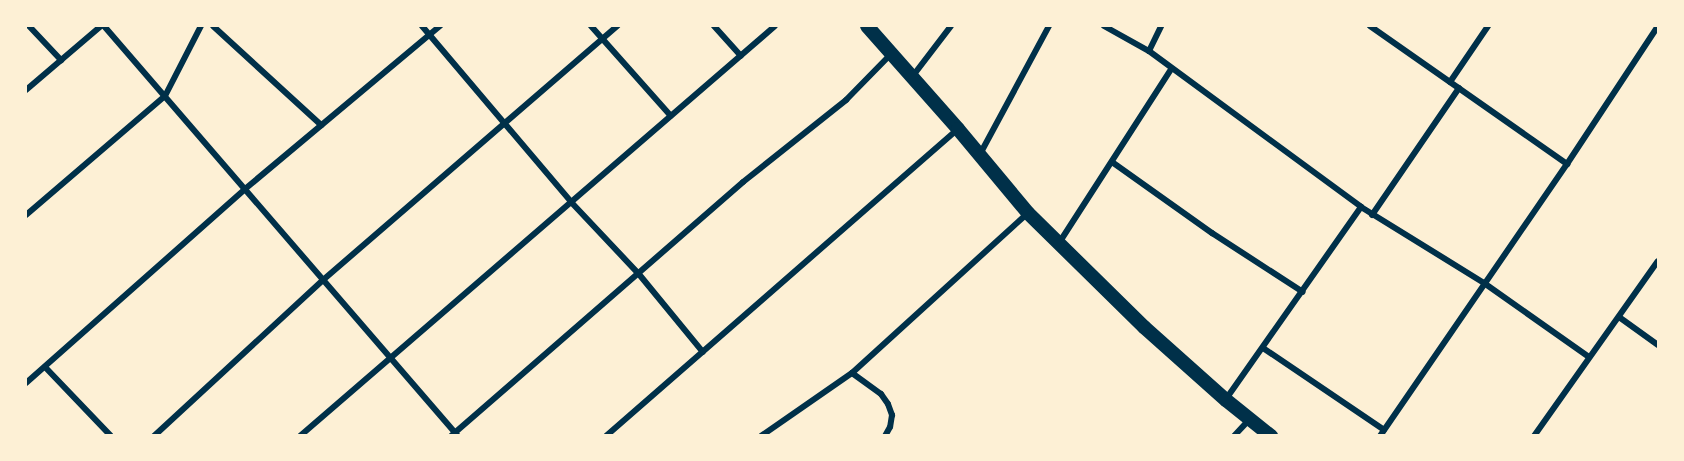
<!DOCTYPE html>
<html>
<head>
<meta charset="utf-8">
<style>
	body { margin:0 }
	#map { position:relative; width:1684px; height:461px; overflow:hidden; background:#fdf0d5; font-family:"Zilla Slab",serif }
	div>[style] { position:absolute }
	.minor>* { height:6px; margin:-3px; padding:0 3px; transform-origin:3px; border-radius:3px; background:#003049 }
	.primary>* { height:14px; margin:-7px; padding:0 7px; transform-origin:7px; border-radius:7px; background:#003049 }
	span { translate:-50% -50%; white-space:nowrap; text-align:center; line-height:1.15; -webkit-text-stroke:6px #fdf0d5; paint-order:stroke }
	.frame { position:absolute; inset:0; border:27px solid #fdf0d5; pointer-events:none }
</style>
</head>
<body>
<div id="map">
	<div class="minor">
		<div style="left:29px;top:26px;width:47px;rotate:46.7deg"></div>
		<div style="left:104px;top:26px;width:540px;rotate:49.2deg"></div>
		<div style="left:213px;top:26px;width:147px;rotate:42.5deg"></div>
		<div style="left:422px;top:26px;width:231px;rotate:49.7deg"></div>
		<div style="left:571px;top:202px;width:98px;rotate:46.7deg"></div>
		<div style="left:638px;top:273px;width:102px;rotate:50.6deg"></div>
		<div style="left:591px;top:26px;width:120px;rotate:48.4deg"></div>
		<div style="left:714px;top:26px;width:40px;rotate:48deg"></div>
		<div style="left:1104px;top:26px;width:51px;rotate:29.1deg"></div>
		<div style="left:1149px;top:51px;width:263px;rotate:36.3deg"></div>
		<div style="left:1361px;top:207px;width:145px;rotate:31.7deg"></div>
		<div style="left:1484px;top:283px;width:128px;rotate:35.2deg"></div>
		<div style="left:1370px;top:26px;width:241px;rotate:35deg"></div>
		<div style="left:1149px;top:51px;width:28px;rotate:-64deg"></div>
		<div style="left:912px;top:77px;width:64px;rotate:-52.6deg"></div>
		<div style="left:1450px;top:82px;width:68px;rotate:-55.8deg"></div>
		<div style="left:26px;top:90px;width:99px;rotate:-40.5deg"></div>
		<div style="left:979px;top:156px;width:148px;rotate:-61.7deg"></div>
		<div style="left:1112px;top:162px;width:123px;rotate:35.4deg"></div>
		<div style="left:1212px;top:233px;width:108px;rotate:33deg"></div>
		<div style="left:26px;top:215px;width:183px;rotate:-40.6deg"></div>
		<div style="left:165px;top:96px;width:79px;rotate:-62.8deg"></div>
		<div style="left:1372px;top:215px;width:154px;rotate:-55.6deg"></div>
		<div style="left:1059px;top:243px;width:207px;rotate:-57.2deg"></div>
		<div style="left:1619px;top:317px;width:48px;rotate:35.7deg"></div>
		<div style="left:1263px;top:348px;width:146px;rotate:34.1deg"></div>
		<div style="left:45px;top:367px;width:95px;rotate:46.3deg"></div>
		<div style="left:852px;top:373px;width:36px;rotate:36deg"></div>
		<div style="left:881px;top:394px;width:12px;rotate:55deg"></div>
		<div style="left:888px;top:404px;width:12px;rotate:70deg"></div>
		<div style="left:892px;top:415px;width:12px;rotate:99deg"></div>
		<div style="left:890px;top:427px;width:10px;rotate:119deg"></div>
		<div style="left:26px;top:383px;width:293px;rotate:-41.5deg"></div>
		<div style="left:245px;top:189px;width:254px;rotate:-39.9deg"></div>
		<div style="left:1226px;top:399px;width:235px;rotate:-54.9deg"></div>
		<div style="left:154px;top:436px;width:230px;rotate:-42.7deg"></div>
		<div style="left:323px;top:280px;width:389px;rotate:-40.8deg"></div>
		<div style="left:300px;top:436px;width:627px;rotate:-40.8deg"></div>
		<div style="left:451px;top:436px;width:387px;rotate:-41deg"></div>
		<div style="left:743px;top:182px;width:132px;rotate:-38.5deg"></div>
		<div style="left:846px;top:100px;width:64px;rotate:-45.6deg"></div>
		<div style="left:606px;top:436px;width:467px;rotate:-41.1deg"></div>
		<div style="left:761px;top:436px;width:111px;rotate:-34.7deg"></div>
		<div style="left:852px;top:373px;width:236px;rotate:-42.3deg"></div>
		<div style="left:1234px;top:436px;width:22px;rotate:-47deg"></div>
		<div style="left:1380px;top:436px;width:330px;rotate:-55.5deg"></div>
		<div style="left:1567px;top:164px;width:165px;rotate:-56.6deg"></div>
		<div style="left:1534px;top:436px;width:214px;rotate:-54.7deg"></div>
	</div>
	<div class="primary">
		<div style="left:867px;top:26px;width:137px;rotate:48.5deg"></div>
		<div style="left:958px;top:129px;width:109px;rotate:50.2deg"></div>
		<div style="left:1028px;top:213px;width:163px;rotate:44.5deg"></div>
		<div style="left:1144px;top:327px;width:110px;rotate:41.7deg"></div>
		<div style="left:1226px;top:400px;width:58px;rotate:38.7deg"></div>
	</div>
	<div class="frame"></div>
</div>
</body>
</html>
